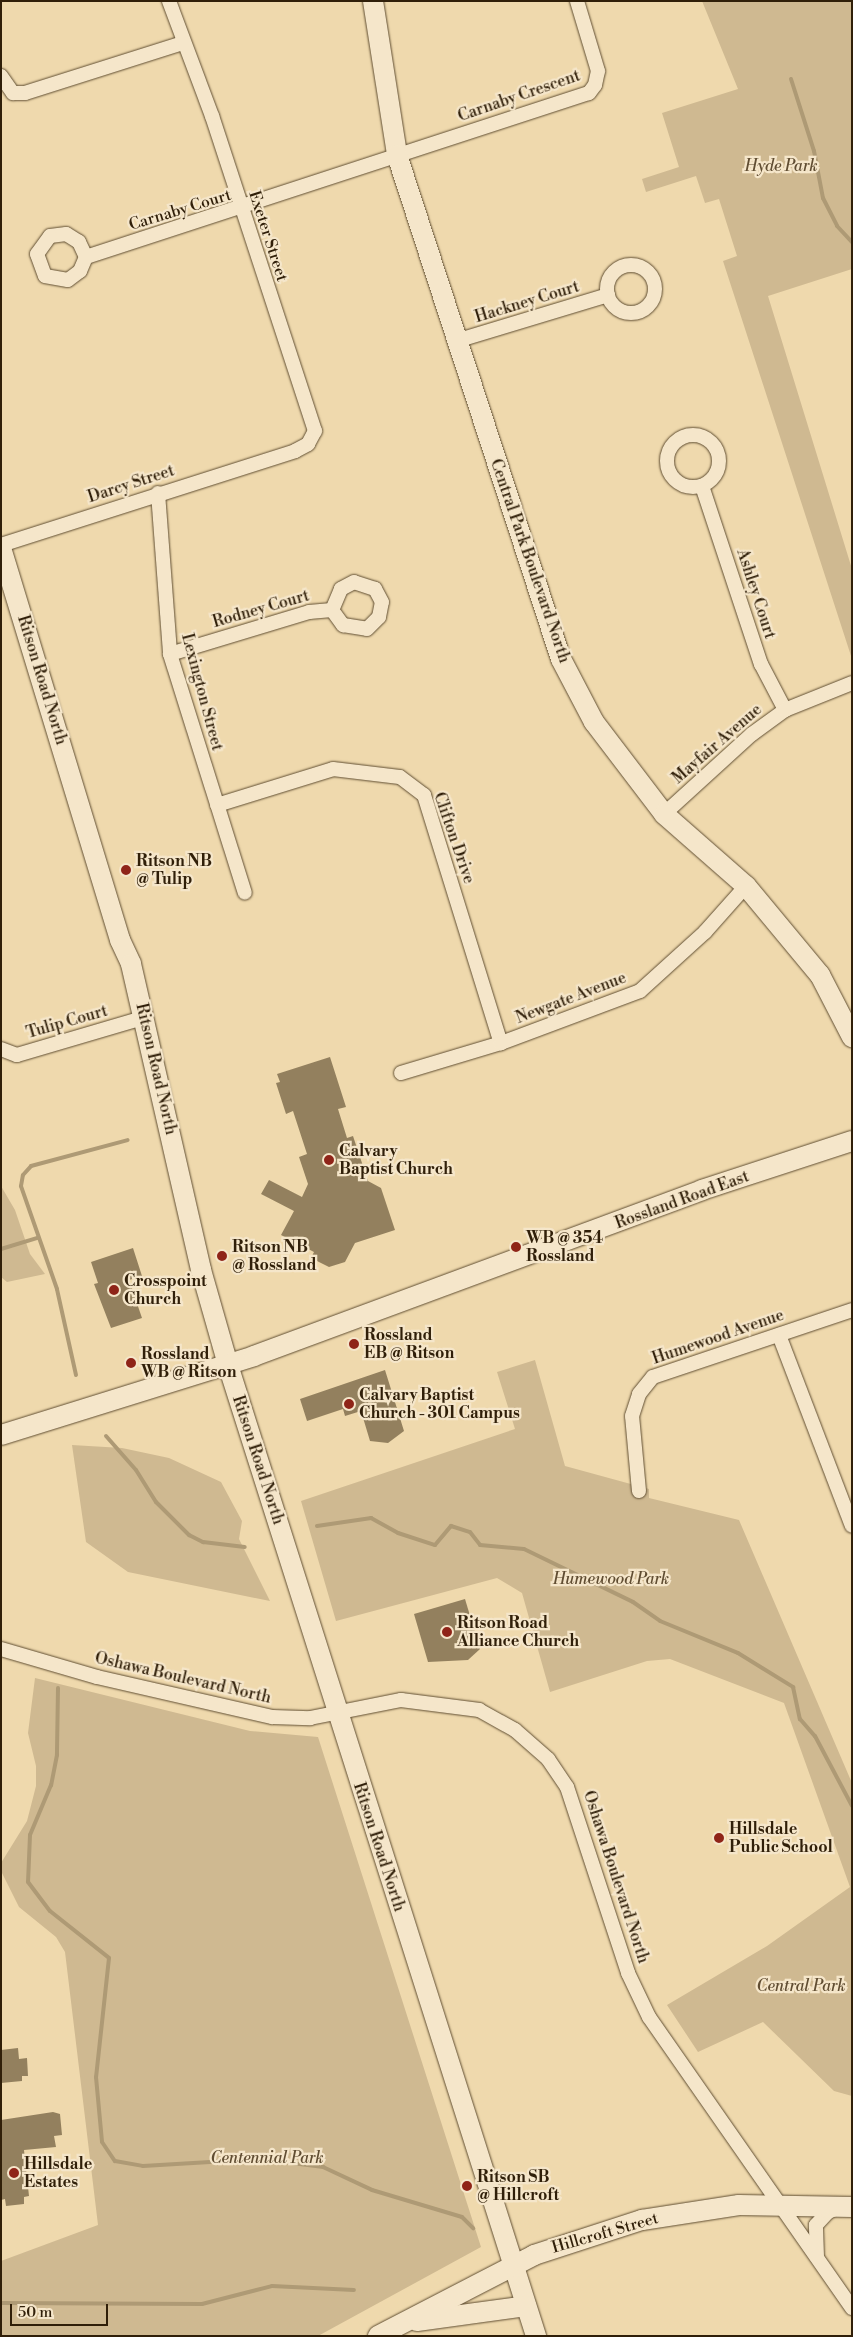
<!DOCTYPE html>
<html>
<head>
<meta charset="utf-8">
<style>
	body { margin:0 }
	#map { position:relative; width:853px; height:2337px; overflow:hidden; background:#efd9ad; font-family:"Libre Bodoni",serif }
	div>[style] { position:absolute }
	.green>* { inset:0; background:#cfb991 }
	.stream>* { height:4px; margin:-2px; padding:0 2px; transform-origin:2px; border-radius:2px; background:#ae9a75 }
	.building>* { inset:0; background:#93805e }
	.roads { filter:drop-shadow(0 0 1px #604e32) drop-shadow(0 0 1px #604e32) }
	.street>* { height:14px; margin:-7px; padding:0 7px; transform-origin:7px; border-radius:7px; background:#f5e6ca }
	.street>.ring { margin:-7px; padding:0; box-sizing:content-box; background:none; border:14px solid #f5e6ca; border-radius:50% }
	.secondary>* { height:20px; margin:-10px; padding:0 10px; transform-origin:10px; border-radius:10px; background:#f5e6ca }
	.dots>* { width:14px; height:14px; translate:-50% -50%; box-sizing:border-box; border:2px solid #f5e6ca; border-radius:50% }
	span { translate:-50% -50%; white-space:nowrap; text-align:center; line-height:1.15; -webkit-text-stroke:4.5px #f5e6ca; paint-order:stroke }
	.street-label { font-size:16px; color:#301f09 }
	.park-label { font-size:16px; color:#604d32; font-style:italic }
	.poi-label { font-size:16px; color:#301f09; font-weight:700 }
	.left { translate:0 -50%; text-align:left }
	.frame { position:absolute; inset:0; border:2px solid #301f09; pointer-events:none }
	.scale { position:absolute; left:10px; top:2304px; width:98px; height:22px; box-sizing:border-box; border:2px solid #301f09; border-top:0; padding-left:6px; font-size:15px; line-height:18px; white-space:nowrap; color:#301f09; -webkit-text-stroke:4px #f5e6ca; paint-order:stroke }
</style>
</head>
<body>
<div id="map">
	<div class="green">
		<div style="clip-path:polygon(702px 1px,852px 1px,852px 269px,768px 296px,852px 569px,852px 659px,723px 261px,737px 256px,719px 199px,705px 203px,696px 176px,646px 192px,642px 179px,679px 167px,662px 113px,738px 89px)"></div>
		<div style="clip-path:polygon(1px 1186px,15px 1210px,30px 1254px,45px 1274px,7px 1282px,1px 1277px)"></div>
		<div style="clip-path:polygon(535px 1360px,565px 1466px,649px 1489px,649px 1498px,739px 1520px,852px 1783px,852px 2096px,834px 2091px,763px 2022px,698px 2052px,667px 2005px,767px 1946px,850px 1887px,784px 1703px,670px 1659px,647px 1661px,550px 1692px,522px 1593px,497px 1578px,336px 1621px,301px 1501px,515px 1429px,497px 1372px)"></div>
		<div style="clip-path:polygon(72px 1445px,122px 1448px,169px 1458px,221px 1482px,242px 1521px,239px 1539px,270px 1601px,128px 1572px,86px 1542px)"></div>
		<div style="clip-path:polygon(35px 1678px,250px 1731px,318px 1737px,481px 2247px,318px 2336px,1px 2336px,1px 2261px,98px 2225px,65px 1952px,56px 1937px,19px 1907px,1px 1871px,1px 1863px,27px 1821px,36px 1786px,36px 1766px,28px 1733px)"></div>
	</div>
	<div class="stream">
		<div style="left:791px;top:79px;width:76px;rotate:72.3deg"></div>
		<div style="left:814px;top:151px;width:48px;rotate:79.2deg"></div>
		<div style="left:823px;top:198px;width:31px;rotate:63deg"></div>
		<div style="left:837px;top:226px;width:22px;rotate:47deg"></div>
		<div style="left:1px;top:1249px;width:39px;rotate:-17deg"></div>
		<div style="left:76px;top:1375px;width:88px;rotate:-102.5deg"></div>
		<div style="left:57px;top:1289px;width:109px;rotate:-109.3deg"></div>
		<div style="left:21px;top:1186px;width:11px;rotate:-80deg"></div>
		<div style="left:23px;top:1175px;width:12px;rotate:-48deg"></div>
		<div style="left:31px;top:1166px;width:100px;rotate:-15deg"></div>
		<div style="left:106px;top:1436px;width:45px;rotate:48.6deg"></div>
		<div style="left:136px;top:1470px;width:38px;rotate:58deg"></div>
		<div style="left:156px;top:1502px;width:47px;rotate:45deg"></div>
		<div style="left:189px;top:1535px;width:16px;rotate:27deg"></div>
		<div style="left:203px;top:1542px;width:42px;rotate:6.8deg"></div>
		<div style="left:317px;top:1526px;width:55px;rotate:-8.4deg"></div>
		<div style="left:371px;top:1518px;width:31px;rotate:29deg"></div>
		<div style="left:398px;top:1533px;width:39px;rotate:18deg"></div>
		<div style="left:435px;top:1545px;width:25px;rotate:-50deg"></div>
		<div style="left:451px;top:1526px;width:20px;rotate:18deg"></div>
		<div style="left:470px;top:1532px;width:16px;rotate:52deg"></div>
		<div style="left:480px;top:1545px;width:44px;rotate:5.2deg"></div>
		<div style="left:524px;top:1549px;width:121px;rotate:25.9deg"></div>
		<div style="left:633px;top:1602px;width:33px;rotate:35deg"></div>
		<div style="left:660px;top:1621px;width:84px;rotate:22.3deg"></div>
		<div style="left:738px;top:1653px;width:65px;rotate:31.7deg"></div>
		<div style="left:793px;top:1687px;width:33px;rotate:78deg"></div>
		<div style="left:800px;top:1719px;width:23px;rotate:49deg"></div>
		<div style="left:815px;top:1736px;width:79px;rotate:62.1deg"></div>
		<div style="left:58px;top:1688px;width:67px;rotate:90.9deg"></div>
		<div style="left:57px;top:1755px;width:31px;rotate:101deg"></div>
		<div style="left:51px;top:1785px;width:54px;rotate:112.8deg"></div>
		<div style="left:30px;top:1835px;width:47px;rotate:92.4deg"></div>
		<div style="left:28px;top:1882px;width:36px;rotate:53deg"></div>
		<div style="left:50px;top:1911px;width:75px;rotate:38.5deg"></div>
		<div style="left:109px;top:1958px;width:120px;rotate:96.2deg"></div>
		<div style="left:96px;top:2077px;width:65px;rotate:84.7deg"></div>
		<div style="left:102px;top:2142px;width:23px;rotate:56deg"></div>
		<div style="left:115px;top:2161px;width:28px;rotate:10deg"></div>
		<div style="left:143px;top:2166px;width:117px;rotate:-3.4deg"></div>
		<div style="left:260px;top:2159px;width:64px;rotate:7.2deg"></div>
		<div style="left:323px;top:2167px;width:54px;rotate:25.1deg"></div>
		<div style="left:372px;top:2190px;width:94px;rotate:16.7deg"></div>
		<div style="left:462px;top:2217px;width:16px;rotate:45deg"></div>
		<div style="left:1px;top:2303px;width:201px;rotate:0.3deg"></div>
		<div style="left:202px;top:2304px;width:72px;rotate:-14.4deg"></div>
		<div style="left:272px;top:2286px;width:82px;rotate:2.8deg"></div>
	</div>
	<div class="building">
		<div style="clip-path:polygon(330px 1057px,346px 1107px,338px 1109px,347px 1138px,353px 1136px,368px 1181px,381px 1188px,395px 1230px,355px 1243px,345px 1262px,329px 1267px,311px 1258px,314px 1252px,281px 1235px,294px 1211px,261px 1194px,269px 1180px,302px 1197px,308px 1184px,299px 1157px,307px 1154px,293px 1111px,286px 1114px,276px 1083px,280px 1082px,277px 1074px)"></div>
		<div style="clip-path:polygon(133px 1248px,142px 1276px,129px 1280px,142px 1318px,111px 1328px,94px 1284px,98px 1283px,91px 1262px)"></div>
		<div style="clip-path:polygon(385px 1370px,404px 1431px,388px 1443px,370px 1441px,361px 1411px,345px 1416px,343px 1409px,307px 1421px,300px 1399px)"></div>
		<div style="clip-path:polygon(465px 1599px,480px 1649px,468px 1660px,428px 1662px,414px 1614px)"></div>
		<div style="clip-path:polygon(18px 2048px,19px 2059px,27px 2058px,28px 2076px,22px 2076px,22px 2081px,1px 2083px,1px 2050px)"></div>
		<div style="clip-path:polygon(53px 2112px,60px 2114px,62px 2135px,54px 2136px,56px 2147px,24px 2150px,29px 2196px,24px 2197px,24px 2204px,6px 2206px,5px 2199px,1px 2200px,1px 2120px)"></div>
	</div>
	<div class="roads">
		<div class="street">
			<div style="left:1px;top:76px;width:21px;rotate:55deg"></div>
			<div style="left:13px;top:93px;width:12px"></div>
			<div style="left:25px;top:93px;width:166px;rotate:-17.6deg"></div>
			<div style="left:86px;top:257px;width:17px;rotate:-115deg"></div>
			<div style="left:79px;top:242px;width:15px;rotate:-148deg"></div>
			<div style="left:66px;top:234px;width:16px;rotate:173deg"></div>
			<div style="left:50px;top:236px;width:22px;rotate:126deg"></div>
			<div style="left:37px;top:254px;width:23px;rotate:70deg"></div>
			<div style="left:45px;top:276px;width:23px;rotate:10deg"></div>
			<div style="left:68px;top:280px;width:15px;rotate:-37deg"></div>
			<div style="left:80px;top:271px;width:15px;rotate:-67deg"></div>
			<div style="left:86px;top:257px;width:529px;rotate:-18.06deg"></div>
			<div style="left:589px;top:93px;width:10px;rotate:-53deg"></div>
			<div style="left:595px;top:85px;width:14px;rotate:-78deg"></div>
			<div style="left:598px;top:71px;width:73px;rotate:-106.7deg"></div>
			<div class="ring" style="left:607px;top:265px;width:34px;height:34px"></div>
			<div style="left:456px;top:341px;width:159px;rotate:-16.8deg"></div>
			<div class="ring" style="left:667px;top:435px;width:38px;height:38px"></div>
			<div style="left:702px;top:486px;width:188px;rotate:71.7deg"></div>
			<div style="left:761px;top:664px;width:52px;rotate:62.4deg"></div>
			<div style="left:158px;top:493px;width:161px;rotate:85.7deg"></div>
			<div style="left:170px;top:654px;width:250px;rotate:72.6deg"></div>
			<div style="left:1px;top:545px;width:309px;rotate:-17.7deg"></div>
			<div style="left:295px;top:451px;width:15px;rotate:-28deg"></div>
			<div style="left:308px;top:444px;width:15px;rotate:-62deg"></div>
			<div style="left:315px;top:431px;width:331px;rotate:-108.1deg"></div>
			<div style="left:212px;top:116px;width:123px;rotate:-110.5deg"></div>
			<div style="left:170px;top:654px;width:145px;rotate:-16.8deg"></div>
			<div style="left:309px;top:612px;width:23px;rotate:-5deg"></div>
			<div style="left:332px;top:610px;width:19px;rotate:54deg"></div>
			<div style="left:343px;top:625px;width:24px;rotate:9deg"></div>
			<div style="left:367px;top:629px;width:17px;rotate:-45deg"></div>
			<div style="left:379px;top:617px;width:15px;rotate:-79deg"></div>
			<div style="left:382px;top:602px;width:15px;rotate:-118deg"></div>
			<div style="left:375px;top:589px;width:22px;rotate:-162deg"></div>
			<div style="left:354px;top:582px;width:15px;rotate:152deg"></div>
			<div style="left:341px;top:589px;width:23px;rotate:113deg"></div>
			<div style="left:217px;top:805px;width:121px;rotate:-17.2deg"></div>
			<div style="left:333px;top:769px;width:67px;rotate:6.8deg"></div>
			<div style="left:400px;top:777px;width:30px;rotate:37deg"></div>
			<div style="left:424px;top:795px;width:260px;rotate:72.8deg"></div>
			<div style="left:664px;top:814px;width:119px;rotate:-42.3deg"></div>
			<div style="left:752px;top:734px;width:41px;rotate:-36deg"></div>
			<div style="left:785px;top:710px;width:72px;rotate:-21.9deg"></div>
			<div style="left:1px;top:1049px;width:17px;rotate:21deg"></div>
			<div style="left:17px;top:1055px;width:131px;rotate:-16.4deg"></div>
			<div style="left:401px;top:1073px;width:104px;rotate:-16.7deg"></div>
			<div style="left:501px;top:1043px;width:148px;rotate:-20.5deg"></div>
			<div style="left:640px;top:991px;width:88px;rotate:-42.2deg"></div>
			<div style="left:705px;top:932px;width:62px;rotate:-48.3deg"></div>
			<div style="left:779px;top:1335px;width:204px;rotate:69.1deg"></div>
			<div style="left:639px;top:1491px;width:75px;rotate:-95.3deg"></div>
			<div style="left:632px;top:1416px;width:23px;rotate:-72deg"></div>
			<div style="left:639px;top:1394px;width:22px;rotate:-51deg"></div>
			<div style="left:653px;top:1377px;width:210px;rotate:-18.6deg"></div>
			<div style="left:1px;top:1649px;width:100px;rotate:16.3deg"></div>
			<div style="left:97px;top:1677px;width:180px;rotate:12.9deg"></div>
			<div style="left:272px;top:1717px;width:38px;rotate:2deg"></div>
			<div style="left:310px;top:1718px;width:93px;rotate:-11.2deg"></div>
			<div style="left:401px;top:1700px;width:79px;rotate:7.3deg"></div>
			<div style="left:479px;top:1710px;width:41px;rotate:29.1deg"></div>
			<div style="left:515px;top:1730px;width:44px;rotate:41.3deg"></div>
			<div style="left:548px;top:1759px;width:34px;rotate:56deg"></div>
			<div style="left:567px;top:1787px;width:196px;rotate:71.8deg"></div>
			<div style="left:628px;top:1973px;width:49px;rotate:64.5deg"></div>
			<div style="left:649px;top:2017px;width:355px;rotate:55.1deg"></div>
			<div style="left:817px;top:2257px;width:32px;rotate:-92deg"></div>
			<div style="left:816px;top:2225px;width:18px;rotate:-47deg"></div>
			<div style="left:828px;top:2212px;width:10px;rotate:-24deg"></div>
		</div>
		<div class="secondary">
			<div style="left:373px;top:1px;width:156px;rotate:81.1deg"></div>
			<div style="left:397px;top:155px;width:530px;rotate:71.98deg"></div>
			<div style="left:561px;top:659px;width:71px;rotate:62.4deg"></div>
			<div style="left:594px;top:722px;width:116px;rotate:52.7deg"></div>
			<div style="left:664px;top:814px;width:109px;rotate:41.3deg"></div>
			<div style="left:746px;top:886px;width:116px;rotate:50.3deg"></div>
			<div style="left:820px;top:975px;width:70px;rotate:62.7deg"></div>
			<div style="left:1px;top:548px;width:410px;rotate:73.1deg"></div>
			<div style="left:120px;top:940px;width:26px;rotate:65deg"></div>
			<div style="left:131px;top:964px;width:314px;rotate:77.1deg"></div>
			<div style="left:201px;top:1270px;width:99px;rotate:74.1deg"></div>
			<div style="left:228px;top:1365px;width:1019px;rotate:72.4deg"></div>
			<div style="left:1px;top:1435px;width:265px;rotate:-17.3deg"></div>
			<div style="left:254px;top:1356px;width:478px;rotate:-20.3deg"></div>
			<div style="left:702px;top:1190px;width:158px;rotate:-18.1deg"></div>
			<div style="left:417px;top:2321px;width:110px;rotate:-7.8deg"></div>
			<div style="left:378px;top:2336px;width:176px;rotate:-27.4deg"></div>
			<div style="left:534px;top:2255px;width:114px;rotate:-18deg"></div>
			<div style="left:642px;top:2220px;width:98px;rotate:-8.8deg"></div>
			<div style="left:739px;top:2205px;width:113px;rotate:1deg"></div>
		</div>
	</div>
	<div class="dots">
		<div style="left:126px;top:870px;background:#8f2418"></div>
		<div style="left:329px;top:1160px;background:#8f2418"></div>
		<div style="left:516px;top:1247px;background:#8f2418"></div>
		<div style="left:222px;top:1256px;background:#8f2418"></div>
		<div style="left:114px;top:1290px;background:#8f2418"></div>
		<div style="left:354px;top:1344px;background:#8f2418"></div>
		<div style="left:131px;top:1363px;background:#8f2418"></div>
		<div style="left:349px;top:1404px;background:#8f2418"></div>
		<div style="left:447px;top:1632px;background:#8f2418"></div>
		<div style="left:719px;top:1838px;background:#8f2418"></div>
		<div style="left:14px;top:2173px;background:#8f2418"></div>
		<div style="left:467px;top:2186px;background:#8f2418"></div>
	</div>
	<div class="street-label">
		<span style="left:519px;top:96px;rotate:-19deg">Carnaby Crescent</span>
		<span style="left:180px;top:210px;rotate:-17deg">Carnaby Court</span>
		<span style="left:268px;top:236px;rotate:72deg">Exeter Street</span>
		<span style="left:527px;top:302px;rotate:-17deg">Hackney Court</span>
		<span style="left:131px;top:484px;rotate:-18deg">Darcy Street</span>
		<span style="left:530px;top:561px;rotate:71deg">Central Park Boulevard North</span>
		<span style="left:756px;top:594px;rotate:72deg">Ashley Court</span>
		<span style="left:261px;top:609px;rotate:-16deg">Rodney Court</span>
		<span style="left:42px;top:680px;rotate:73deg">Ritson Road North</span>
		<span style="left:202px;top:692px;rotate:75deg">Lexington Street</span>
		<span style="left:717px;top:744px;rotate:-41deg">Mayfair Avenue</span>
		<span style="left:454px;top:838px;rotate:71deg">Clifton Drive</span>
		<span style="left:571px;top:998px;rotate:-21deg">Newgate Avenue</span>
		<span style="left:67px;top:1022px;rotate:-16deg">Tulip Court</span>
		<span style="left:156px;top:1069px;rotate:77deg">Ritson Road North</span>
		<span style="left:682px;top:1200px;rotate:-20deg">Rossland Road East</span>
		<span style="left:718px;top:1337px;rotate:-19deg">Humewood Avenue</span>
		<span style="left:258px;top:1460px;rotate:72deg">Ritson Road North</span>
		<span style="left:183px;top:1678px;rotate:13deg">Oshawa Boulevard North</span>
		<span style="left:379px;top:1847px;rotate:72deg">Ritson Road North</span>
		<span style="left:616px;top:1877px;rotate:72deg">Oshawa Boulevard North</span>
		<span style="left:605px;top:2233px;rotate:-16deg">Hillcroft Street</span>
	</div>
	<div class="park-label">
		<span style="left:781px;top:166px">Hyde Park</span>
		<span style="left:611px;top:1579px">Humewood Park</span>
		<span style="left:801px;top:1986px">Central Park</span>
		<span style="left:267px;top:2158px">Centennial Park</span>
	</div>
	<div class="poi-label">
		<span class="left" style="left:136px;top:870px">Ritson NB<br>@ Tulip</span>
		<span class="left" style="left:339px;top:1160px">Calvary<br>Baptist Church</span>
		<span class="left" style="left:526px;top:1247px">WB @ 354<br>Rossland</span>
		<span class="left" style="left:232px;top:1256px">Ritson NB<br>@ Rossland</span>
		<span class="left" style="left:124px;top:1290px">Crosspoint<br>Church</span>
		<span class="left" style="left:364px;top:1344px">Rossland<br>EB @ Ritson</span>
		<span class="left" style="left:141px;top:1363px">Rossland<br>WB @ Ritson</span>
		<span class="left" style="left:359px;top:1404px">Calvary Baptist<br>Church - 301 Campus</span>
		<span class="left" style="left:457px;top:1632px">Ritson Road<br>Alliance Church</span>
		<span class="left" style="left:729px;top:1838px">Hillsdale<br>Public School</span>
		<span class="left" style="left:24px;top:2173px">Hillsdale<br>Estates</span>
		<span class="left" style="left:477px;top:2186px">Ritson SB<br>@ Hillcroft</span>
	</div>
	<div class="frame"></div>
	<div class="scale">50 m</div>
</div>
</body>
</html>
